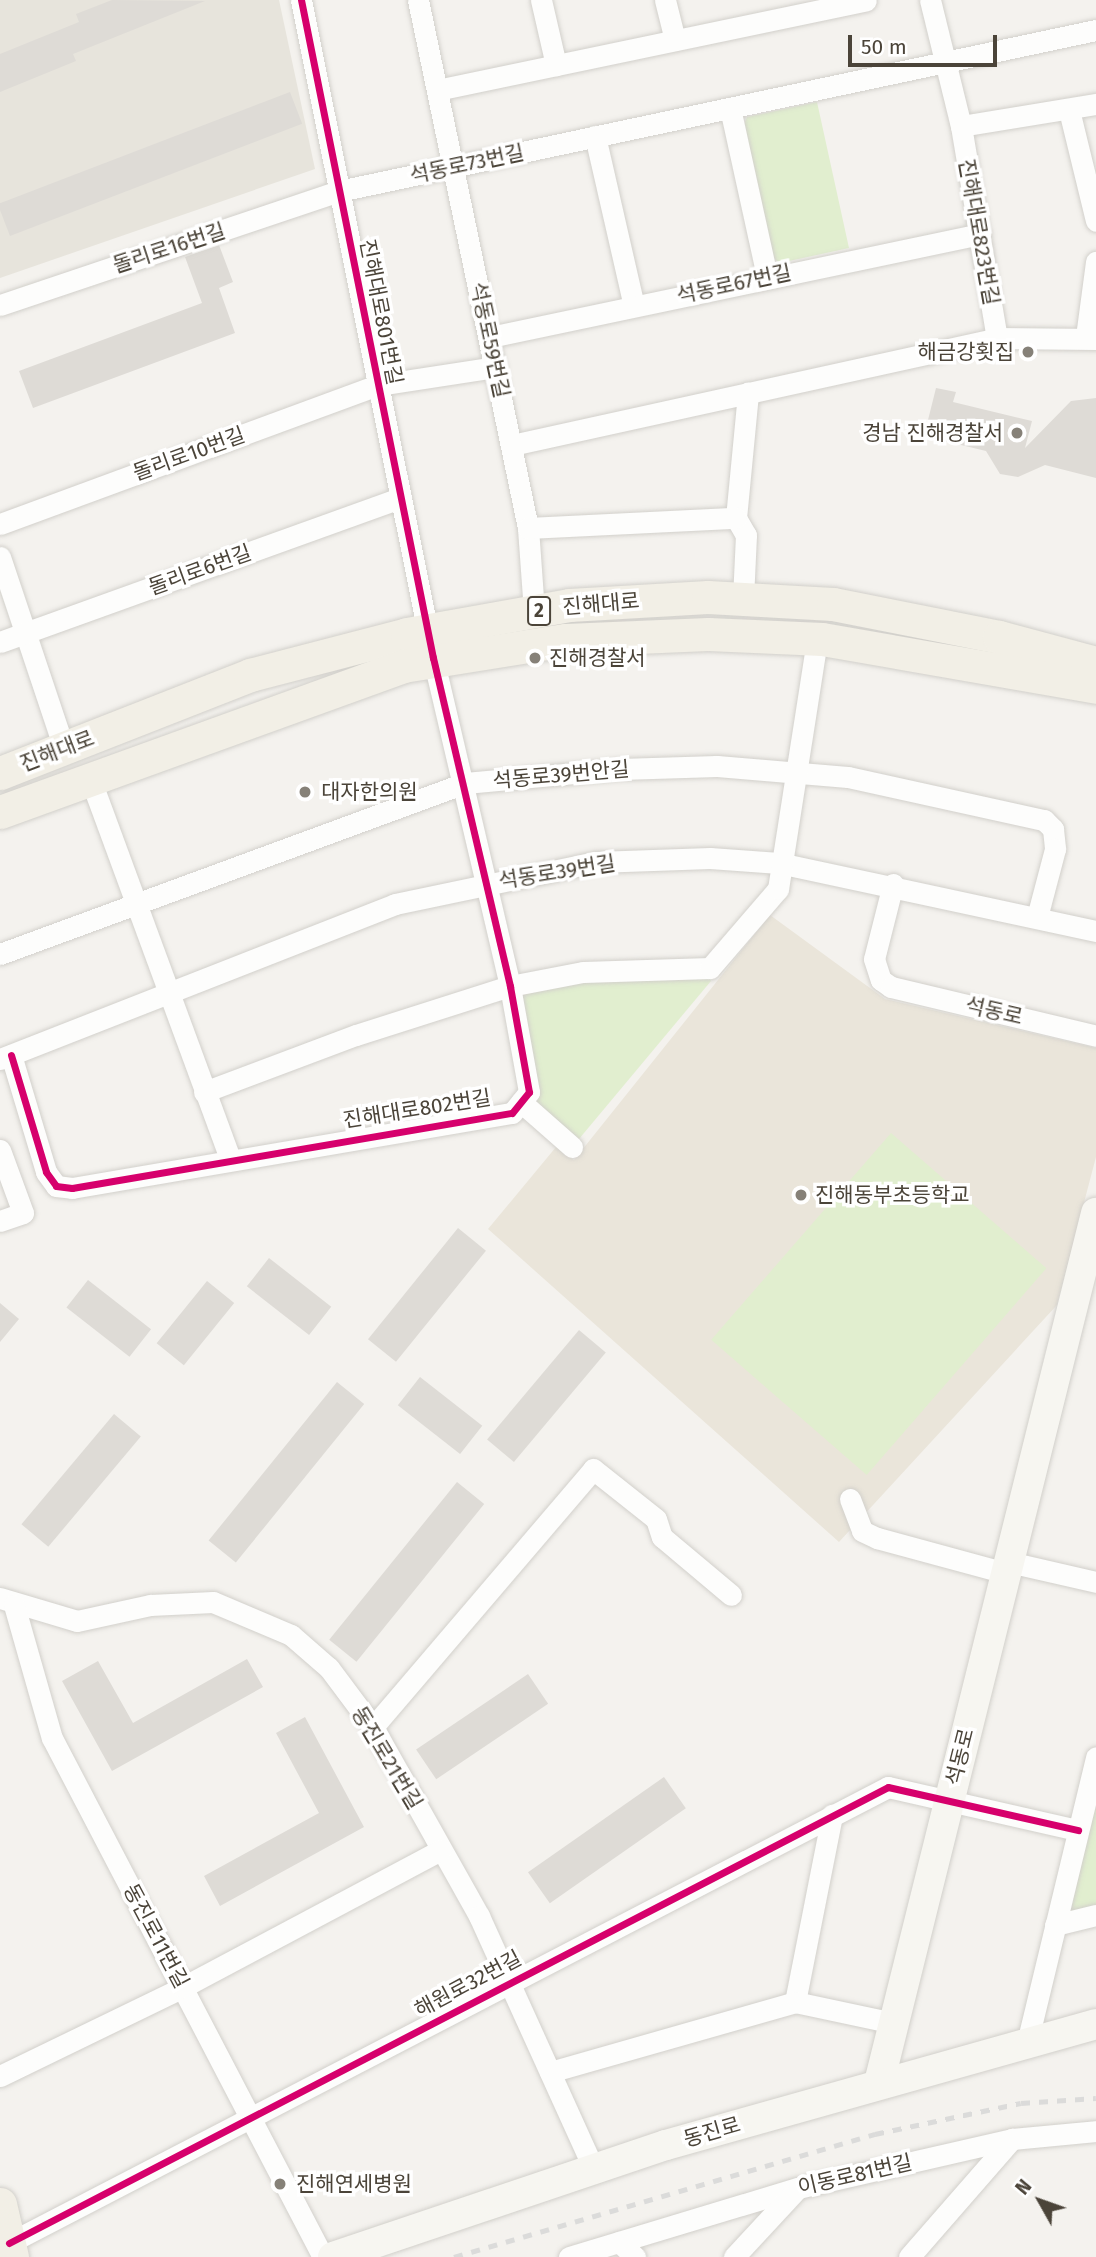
<!DOCTYPE html>
<html>
<head>
<meta charset="utf-8">
<style>
	body { margin:0 }
	#map { position:relative; width:1096px; height:2257px; overflow:hidden; background:#f4f2ee; font-family:"Fira Sans","Noto Sans KR",sans-serif }
	div>[style] { position:absolute }
	.residential>* { inset:0; background:#e7e4dc }
	.education>* { inset:0; background:#eae5da }
	.green>* { inset:0; background:#e1eecf; transform-origin:0 0 }
	.building>* { inset:0; background:#dedbd6; transform-origin:0 0 }
	.roads { filter:drop-shadow(0 0 2px #d2d0cb) drop-shadow(0 0 2px #d2d0cb) }
	.street>* { height:21px; margin:-10.5px; padding:0 10.5px; transform-origin:10.5px; border-radius:10.5px; background:#fdfdfc }
	.secondary>* { height:30px; margin:-15px; padding:0 15px; transform-origin:15px; border-radius:15px; background:#f7f6f1 }
	.primary>* { height:33px; margin:-16.5px; padding:0 16.5px; transform-origin:16.5px; border-radius:16.5px; background:#f2efe6 }
	.rail>* { height:5px; margin-top:-2.5px; transform-origin:0; background:repeating-linear-gradient(90deg,#dbdbda 0 9px,transparent 0 18px) }
	.cycleway>* { height:7px; margin:-3.5px; padding:0 3.5px; transform-origin:3.5px; border-radius:3.5px; background:#d6006c }
	.dots>* { width:19px; height:19px; translate:-50% -50%; box-sizing:border-box; border:4px solid #fff; border-radius:50% }
	span { translate:-50% -50%; white-space:nowrap; text-align:center; line-height:1.15; -webkit-text-stroke:7px #fff; paint-order:stroke }
	.shield-label span { padding:2px 5px; background:#fff; border:2px solid; border-radius:5px; -webkit-text-stroke-width:0 }
	.shield-label { font-size:19px; color:#4b4439; font-weight:700 }
	.street-label { font-size:21px; color:#4b4439 }
	.poi-label { font-size:21px; color:#4b4439 }
	.right { translate:-100% -50%; text-align:right }
	.left { translate:0 -50%; text-align:left }
	.north { position:absolute; left:1005px; top:2166px; width:70px; height:70px; -webkit-text-stroke:5px #fff; paint-order:stroke; rotate:310deg; font-size:19px; font-weight:700; line-height:28px; text-align:center; color:#4b4439 }
	.north::after { content:''; display:block; margin:auto; width:24px; height:32px; background:#4b4439; clip-path:polygon(50% 0,100% 100%,50% 72%,0 100%) }
	.scale { position:absolute; left:848px; top:35px; width:149px; height:32px; box-sizing:border-box; border:4px solid #4b4439; border-top:0; padding-left:9px; font-size:21px; line-height:24px; white-space:nowrap; color:#4b4439; -webkit-text-stroke:5px #fff; paint-order:stroke }
</style>
</head>
<body>
<div id="map">
	<div class="residential">
		<div style="clip-path:polygon(0 0,279px 0,315px 169px,0 278px)"></div>
	</div>
	<div class="education">
		<div style="clip-path:polygon(770px 915px,885px 999px,1096px 1048px,1096px 1157px,1057px 1305px,839px 1542px,488px 1229px,556px 1147px,574px 1160px)"></div>
	</div>
	<div class="green">
		<div style="clip-path:polygon(817px 102px,849px 248px,780px 263px,770px 256px,742px 129px,747px 117px)"></div>
		<div style="clip-path:polygon(707px 975px,711px 981px,579px 1139px,536px 1103px,518px 990px,584px 980px)"></div>
		<div style="left:891px;top:1133px;width:206px;height:274px;rotate:41deg"></div>
		<div style="clip-path:polygon(1096px 1800px,1096px 1906px,1070px 1913px)"></div>
	</div>
	<div class="building">
		<div style="clip-path:polygon(112px 0,205px 1px,73px 54px,76px 61px,0 92px,0 54px,79px 22px,76px 14px)"></div>
		<div style="left:290px;top:92px;width:34px;height:313px;rotate:69deg"></div>
		<div style="clip-path:polygon(219px 245px,233px 282px,219px 288px,235px 333px,33px 408px,19px 371px,202px 303px,185px 257px)"></div>
		<div style="clip-path:polygon(936px 388px,956px 392px,953px 402px,1032px 421px,1025px 448px,1071px 401px,1096px 398px,1096px 478px,1045px 465px,1018px 477px,1000px 474px,986px 451px,936px 439px,939px 426px,927px 424px)"></div>
		<div style="left:458px;top:1228px;width:36px;height:143px;rotate:39deg"></div>
		<div style="left:269px;top:1258px;width:79px;height:36px;rotate:38deg"></div>
		<div style="left:88px;top:1280px;width:80px;height:35px;rotate:38deg"></div>
		<div style="left:207px;top:1281px;width:35px;height:80px;rotate:39deg"></div>
		<div style="clip-path:polygon(0 1303px,19px 1319px,0 1342px)"></div>
		<div style="left:579px;top:1330px;width:35px;height:143px;rotate:40deg"></div>
		<div style="left:420px;top:1377px;width:79px;height:36px;rotate:38deg"></div>
		<div style="left:337px;top:1382px;width:35px;height:204px;rotate:39deg"></div>
		<div style="left:114px;top:1414px;width:35px;height:144px;rotate:40deg"></div>
		<div style="left:457px;top:1482px;width:35px;height:203px;rotate:39deg"></div>
		<div style="clip-path:polygon(247px 1659px,263px 1687px,112px 1771px,62px 1681px,98px 1661px,133px 1723px)"></div>
		<div style="left:528px;top:1674px;width:36px;height:135px;rotate:56deg"></div>
		<div style="clip-path:polygon(305px 1717px,364px 1827px,220px 1906px,204px 1876px,319px 1813px,276px 1733px)"></div>
		<div style="left:664px;top:1777px;width:38px;height:166px;rotate:55deg"></div>
	</div>
	<div class="roads">
		<div class="street">
			<div style="left:418px;top:0;width:539px;rotate:78.23deg"></div>
			<div style="left:528px;top:528px;width:83px;rotate:85.9deg"></div>
			<div style="left:541px;top:0;width:67px;rotate:77deg"></div>
			<div style="left:665px;top:0;width:41px;rotate:76deg"></div>
			<div style="left:930px;top:0;width:130px;rotate:76.2deg"></div>
			<div style="left:961px;top:126px;width:215px;rotate:80.4deg"></div>
			<div style="left:437px;top:90px;width:438px;rotate:-11.8deg"></div>
			<div style="left:730px;top:108px;width:172px;rotate:77.6deg"></div>
			<div style="left:1069px;top:110px;width:114px;rotate:76.3deg"></div>
			<div style="left:961px;top:126px;width:137px;rotate:-9.3deg"></div>
			<div style="left:595px;top:136px;width:174px;rotate:77.1deg"></div>
			<div style="left:0;top:305px;width:358px;rotate:-18.6deg"></div>
			<div style="left:339px;top:191px;width:774px;rotate:-12.01deg"></div>
			<div style="left:490px;top:337px;width:501px;rotate:-11.87deg"></div>
			<div style="left:1086px;top:337px;width:76px;rotate:-82.4deg"></div>
			<div style="left:512px;top:445px;width:497px;rotate:-12.4deg"></div>
			<div style="left:997px;top:338px;width:99px;rotate:0.6deg"></div>
			<div style="left:736px;top:518px;width:126px;rotate:-84.5deg"></div>
			<div style="left:736px;top:518px;width:20px;rotate:60deg"></div>
			<div style="left:746px;top:535px;width:64px;rotate:92.7deg"></div>
			<div style="left:0;top:524px;width:403px;rotate:-20.2deg"></div>
			<div style="left:378px;top:385px;width:119px;rotate:-8.7deg"></div>
			<div style="left:528px;top:528px;width:208px;rotate:-2.8deg"></div>
			<div style="left:0;top:557px;width:201px;rotate:71.5deg"></div>
			<div style="left:0;top:642px;width:426px;rotate:-19.8deg"></div>
			<div style="left:90px;top:778px;width:406px;rotate:69.8deg"></div>
			<div style="left:893px;top:884px;width:77px;rotate:104.2deg"></div>
			<div style="left:874px;top:959px;width:22px;rotate:72deg"></div>
			<div style="left:881px;top:980px;width:12px;rotate:35deg"></div>
			<div style="left:891px;top:987px;width:211px;rotate:13.4deg"></div>
			<div style="left:0;top:954px;width:495px;rotate:-20.2deg"></div>
			<div style="left:465px;top:783px;width:156px;rotate:-5.2deg"></div>
			<div style="left:620px;top:769px;width:97px;rotate:-1.8deg"></div>
			<div style="left:717px;top:766px;width:131px;rotate:4.8deg"></div>
			<div style="left:848px;top:777px;width:201px;rotate:12.4deg"></div>
			<div style="left:1044px;top:820px;width:13px;rotate:45deg"></div>
			<div style="left:1053px;top:829px;width:20px;rotate:84deg"></div>
			<div style="left:1055px;top:849px;width:70px;rotate:104.8deg"></div>
			<div style="left:11px;top:1055px;width:122px;rotate:73.3deg"></div>
			<div style="left:46px;top:1172px;width:17px;rotate:54deg"></div>
			<div style="left:56px;top:1186px;width:16px;rotate:7deg"></div>
			<div style="left:72px;top:1188px;width:446px;rotate:-9.7deg"></div>
			<div style="left:512px;top:1113px;width:27px;rotate:-51deg"></div>
			<div style="left:529px;top:1092px;width:108px;rotate:-100.2deg"></div>
			<div style="left:510px;top:986px;width:337px;rotate:-103.2deg"></div>
			<div style="left:433px;top:658px;width:671px;rotate:-101.34deg"></div>
			<div style="left:0;top:1059px;width:424px;rotate:-21.4deg"></div>
			<div style="left:395px;top:904px;width:205px;rotate:-11.8deg"></div>
			<div style="left:596px;top:862px;width:114px;rotate:-2deg"></div>
			<div style="left:710px;top:858px;width:69px;rotate:4.1deg"></div>
			<div style="left:779px;top:863px;width:324px;rotate:12.1deg"></div>
			<div style="left:204px;top:1092px;width:162px;rotate:-20.6deg"></div>
			<div style="left:356px;top:1035px;width:162px;rotate:-17.7deg"></div>
			<div style="left:510px;top:986px;width:74px;rotate:-10.9deg"></div>
			<div style="left:583px;top:972px;width:127px;rotate:-1.8deg"></div>
			<div style="left:710px;top:968px;width:104px;rotate:-49.3deg"></div>
			<div style="left:778px;top:889px;width:253px;rotate:-81.1deg"></div>
			<div style="left:521px;top:1102px;width:68px;rotate:41.4deg"></div>
			<div style="left:0;top:1150px;width:67px;rotate:69.9deg"></div>
			<div style="left:23px;top:1213px;width:24px;rotate:161deg"></div>
			<div style="left:850px;top:1499px;width:34px;rotate:69deg"></div>
			<div style="left:862px;top:1531px;width:17px;rotate:25deg"></div>
			<div style="left:877px;top:1538px;width:134px;rotate:15.2deg"></div>
			<div style="left:1009px;top:1562px;width:89px;rotate:12.9deg"></div>
			<div style="left:0;top:1598px;width:80px;rotate:16.6deg"></div>
			<div style="left:77px;top:1621px;width:75px;rotate:-12.4deg"></div>
			<div style="left:150px;top:1605px;width:63px;rotate:-2.7deg"></div>
			<div style="left:213px;top:1602px;width:85px;rotate:22.9deg"></div>
			<div style="left:291px;top:1635px;width:50px;rotate:41deg"></div>
			<div style="left:329px;top:1668px;width:74px;rotate:53.3deg"></div>
			<div style="left:373px;top:1727px;width:217px;rotate:60.7deg"></div>
			<div style="left:479px;top:1916px;width:278px;rotate:65.6deg"></div>
			<div style="left:14px;top:1605px;width:138px;rotate:74.1deg"></div>
			<div style="left:52px;top:1738px;width:585px;rotate:62.43deg"></div>
			<div style="left:373px;top:1727px;width:339px;rotate:-49.5deg"></div>
			<div style="left:593px;top:1469px;width:80px;rotate:38.4deg"></div>
			<div style="left:656px;top:1519px;width:19px;rotate:72deg"></div>
			<div style="left:662px;top:1537px;width:90px;rotate:40deg"></div>
			<div style="left:1055px;top:1925px;width:42px;rotate:-13.7deg"></div>
			<div style="left:795px;top:2002px;width:191px;rotate:-78.8deg"></div>
			<div style="left:1027px;top:2043px;width:294px;rotate:-76.4deg"></div>
			<div style="left:550px;top:2072px;width:255px;rotate:-15.9deg"></div>
			<div style="left:795px;top:2002px;width:101px;rotate:12deg"></div>
			<div style="left:0;top:2076px;width:203px;rotate:-25.9deg"></div>
			<div style="left:183px;top:1987px;width:292px;rotate:-28deg"></div>
			<div style="left:619px;top:2242px;width:22px;rotate:43deg"></div>
			<div style="left:9px;top:2243px;width:990px;rotate:-27.42deg"></div>
			<div style="left:888px;top:1787px;width:195px;rotate:12.8deg"></div>
			<div style="left:569px;top:2257px;width:239px;rotate:-16.8deg"></div>
			<div style="left:798px;top:2188px;width:220px;rotate:-12.9deg"></div>
			<div style="left:1012px;top:2139px;width:84px;rotate:-5.4deg"></div>
			<div style="left:734px;top:2257px;width:93px;rotate:-47.2deg"></div>
			<div style="left:909px;top:2257px;width:157px;rotate:-48.9deg"></div>
		</div>
		<div class="secondary">
			<div style="left:879px;top:2083px;width:897px;rotate:-75.99deg"></div>
			<div style="left:333px;top:2257px;width:351px;rotate:-18.6deg"></div>
			<div style="left:666px;top:2145px;width:447px;rotate:-15.7deg"></div>
		</div>
		<div class="primary">
			<div style="left:0;top:773px;width:269px;rotate:-21.4deg"></div>
			<div style="left:250px;top:675px;width:162px;rotate:-14.6deg"></div>
			<div style="left:407px;top:634px;width:165px;rotate:-10.1deg"></div>
			<div style="left:569px;top:605px;width:139px;rotate:-3.3deg"></div>
			<div style="left:708px;top:597px;width:125px;rotate:3.2deg"></div>
			<div style="left:833px;top:604px;width:169px;rotate:11.2deg"></div>
			<div style="left:999px;top:637px;width:100px;rotate:15deg"></div>
			<div style="left:0;top:812px;width:429px;rotate:-19.9deg"></div>
			<div style="left:403px;top:666px;width:165px;rotate:-9.1deg"></div>
			<div style="left:566px;top:640px;width:142px;rotate:-2.4deg"></div>
			<div style="left:708px;top:634px;width:114px;rotate:2.5deg"></div>
			<div style="left:822px;top:639px;width:278px;rotate:9.9deg"></div>
			<div style="left:0;top:2204px;width:54px;rotate:77.2deg"></div>
		</div>
	</div>
	<div class="rail">
		<div style="left:454px;top:2257px;width:439px;rotate:-16.3deg"></div>
		<div style="left:875px;top:2134px;width:149px;rotate:-12deg"></div>
		<div style="left:1021px;top:2103px;width:75px;rotate:-3.8deg"></div>
	</div>
	<div class="cycleway">
		<div style="left:11px;top:1055px;width:122px;rotate:73.3deg"></div>
		<div style="left:46px;top:1172px;width:17px;rotate:54deg"></div>
		<div style="left:56px;top:1186px;width:16px;rotate:7deg"></div>
		<div style="left:72px;top:1188px;width:446px;rotate:-9.7deg"></div>
		<div style="left:512px;top:1113px;width:27px;rotate:-51deg"></div>
		<div style="left:529px;top:1092px;width:108px;rotate:-100.2deg"></div>
		<div style="left:510px;top:986px;width:337px;rotate:-103.2deg"></div>
		<div style="left:433px;top:658px;width:671px;rotate:-101.34deg"></div>
		<div style="left:9px;top:2243px;width:990px;rotate:-27.42deg"></div>
		<div style="left:888px;top:1787px;width:195px;rotate:12.8deg"></div>
	</div>
	<div class="dots">
		<div style="left:1028px;top:352px;background:#868178"></div>
		<div style="left:1017px;top:433px;background:#868178"></div>
		<div style="left:535px;top:658px;background:#868178"></div>
		<div style="left:305px;top:792px;background:#868178"></div>
		<div style="left:801px;top:1195px;background:#868178"></div>
		<div style="left:280px;top:2184px;background:#868178"></div>
	</div>
	<div class="shield-label">
		<span style="left:539px;top:611px">2</span>
	</div>
	<div class="street-label">
		<span style="left:467px;top:164px;rotate:-12deg">석동로73번길</span>
		<span style="left:979px;top:232px;rotate:80deg">진해대로823번길</span>
		<span style="left:169px;top:248px;rotate:-18deg">돌리로16번길</span>
		<span style="left:734px;top:284px;rotate:-12deg">석동로67번길</span>
		<span style="left:381px;top:312px;rotate:79deg">진해대로801번길</span>
		<span style="left:490px;top:340px;rotate:78deg">석동로59번길</span>
		<span style="left:189px;top:454px;rotate:-20deg">돌리로10번길</span>
		<span style="left:200px;top:570px;rotate:-20deg">돌리로6번길</span>
		<span style="left:601px;top:604px;rotate:-5deg">진해대로</span>
		<span style="left:57px;top:751px;rotate:-21deg">진해대로</span>
		<span style="left:561px;top:775px;rotate:-5deg">석동로39번안길</span>
		<span style="left:557px;top:872px;rotate:-9deg">석동로39번길</span>
		<span style="left:994px;top:1011px;rotate:13deg">석동로</span>
		<span style="left:417px;top:1109px;rotate:-9deg">진해대로802번길</span>
		<span style="left:960px;top:1757px;rotate:-76deg">석동로</span>
		<span style="left:387px;top:1758px;rotate:59deg">동진로21번길</span>
		<span style="left:156px;top:1936px;rotate:62deg">동진로11번길</span>
		<span style="left:468px;top:1984px;rotate:-28deg">해원로32번길</span>
		<span style="left:712px;top:2132px;rotate:-16deg">동진로</span>
		<span style="left:855px;top:2175px;rotate:-13deg">이동로81번길</span>
	</div>
	<div class="poi-label">
		<span class="right" style="left:1014px;top:352px">해금강횟집</span>
		<span class="right" style="left:1003px;top:433px">경남 진해경찰서</span>
		<span class="left" style="left:549px;top:658px">진해경찰서</span>
		<span class="left" style="left:321px;top:792px">대자한의원</span>
		<span class="left" style="left:815px;top:1195px">진해동부초등학교</span>
		<span class="left" style="left:296px;top:2184px">진해연세병원</span>
	</div>
	<div class="north">N</div>
	<div class="scale">50 m</div>
</div>
</body>
</html>
